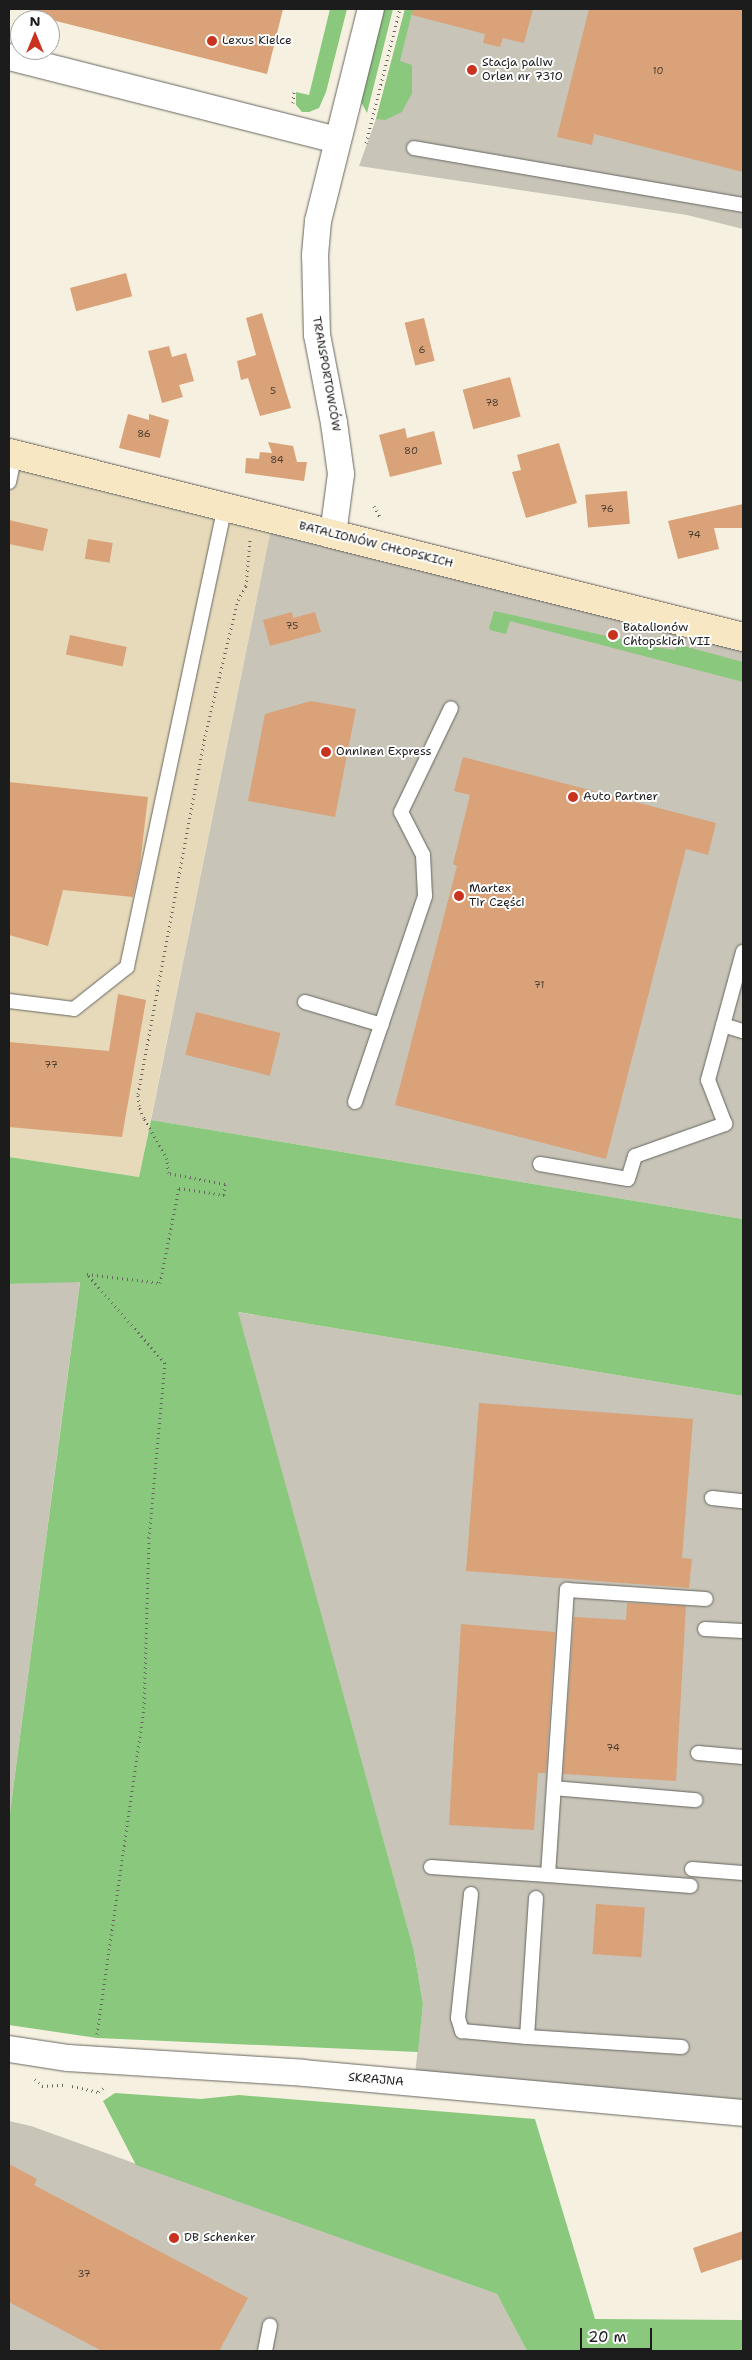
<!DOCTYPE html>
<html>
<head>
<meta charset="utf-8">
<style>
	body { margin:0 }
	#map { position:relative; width:752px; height:2360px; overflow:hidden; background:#f6f0e0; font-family:"Shantell Sans",sans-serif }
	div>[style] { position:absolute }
	.built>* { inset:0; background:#e6daba }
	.industrial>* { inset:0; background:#c8c4b8 }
	.green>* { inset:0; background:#8ac87d }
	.building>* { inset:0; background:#d9a279; transform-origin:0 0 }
	.path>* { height:3px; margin-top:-1.5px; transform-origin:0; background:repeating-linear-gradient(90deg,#686661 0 1px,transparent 0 5px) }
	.roads { filter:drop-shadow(0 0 1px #686661) drop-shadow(0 0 1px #686661) }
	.lane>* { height:14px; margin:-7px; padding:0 7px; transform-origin:7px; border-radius:7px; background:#fff }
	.street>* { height:26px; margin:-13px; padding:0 13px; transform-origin:13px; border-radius:13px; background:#fff }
	.secondary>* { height:28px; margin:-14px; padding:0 14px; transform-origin:14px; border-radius:14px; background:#f7e8c3 }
	.dots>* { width:14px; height:14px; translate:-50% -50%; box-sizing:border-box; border:2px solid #fff; border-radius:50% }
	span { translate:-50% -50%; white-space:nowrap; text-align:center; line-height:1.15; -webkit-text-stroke:4px #fff; paint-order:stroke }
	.number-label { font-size:10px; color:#4b3e33 }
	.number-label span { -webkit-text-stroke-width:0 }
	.poi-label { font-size:12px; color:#1c1c1c }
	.left { translate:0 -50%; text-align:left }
	.street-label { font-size:12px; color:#1c1c1c }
	.frame { position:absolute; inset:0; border:10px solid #1c1c1c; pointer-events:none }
	.north { position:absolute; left:10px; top:10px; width:50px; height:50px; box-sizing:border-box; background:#fff; border:1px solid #a4a4a4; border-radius:50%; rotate:0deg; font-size:14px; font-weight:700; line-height:20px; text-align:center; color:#1c1c1c }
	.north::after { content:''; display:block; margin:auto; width:18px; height:22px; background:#c8321e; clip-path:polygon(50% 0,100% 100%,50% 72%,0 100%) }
	.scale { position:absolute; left:580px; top:2328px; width:72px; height:22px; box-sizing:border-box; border:2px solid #1c1c1c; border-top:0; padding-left:6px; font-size:15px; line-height:18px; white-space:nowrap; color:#1c1c1c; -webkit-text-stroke:4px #fff; paint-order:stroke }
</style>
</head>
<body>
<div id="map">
	<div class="built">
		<div style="clip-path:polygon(9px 453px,273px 519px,139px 1177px,9px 1157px)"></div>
	</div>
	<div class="industrial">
		<div style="clip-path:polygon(405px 9px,743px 9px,743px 229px,687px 215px,359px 166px,376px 119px)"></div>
		<div style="clip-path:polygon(273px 519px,743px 637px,743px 1219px,151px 1120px)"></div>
		<div style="clip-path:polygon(80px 1281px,9px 1820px,9px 1284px)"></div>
		<div style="clip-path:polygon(237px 1312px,743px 1396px,743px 2113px,414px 2083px,423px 2004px,414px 1951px)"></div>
		<div style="clip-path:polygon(9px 2121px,31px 2126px,497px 2294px,527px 2351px,9px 2351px)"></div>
	</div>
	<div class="green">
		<div style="clip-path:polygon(330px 9px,347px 9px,326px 92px,319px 108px,309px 112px,302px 112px,296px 105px,296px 92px,309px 95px)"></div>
		<div style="clip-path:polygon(383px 9px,393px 9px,367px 113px,360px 100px)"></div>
		<div style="clip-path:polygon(405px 9px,420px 9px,418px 14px,412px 13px,400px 61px,412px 65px,412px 93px,402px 112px,385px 120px,376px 119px)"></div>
		<div style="clip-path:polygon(494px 611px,656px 647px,675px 650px,677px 645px,684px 646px,739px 661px,743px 662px,743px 682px,510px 621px,506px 634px,490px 630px,489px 628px)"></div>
		<div style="clip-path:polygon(151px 1120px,743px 1219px,743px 1396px,238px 1312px,414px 1951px,423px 2004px,418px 2052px,97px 2038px,9px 2025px,9px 1820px,80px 1282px,9px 1284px,9px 1157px,139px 1177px)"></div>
		<div style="clip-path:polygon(115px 2093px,201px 2099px,239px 2095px,535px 2119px,595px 2319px,743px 2320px,743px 2351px,527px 2351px,497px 2294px,136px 2165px,103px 2101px)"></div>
	</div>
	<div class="building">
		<div style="clip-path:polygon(37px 9px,283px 9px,267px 74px,36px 16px)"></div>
		<div style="clip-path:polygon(413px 9px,533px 9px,524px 43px,503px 38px,500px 47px,483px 43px,485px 34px,412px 15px)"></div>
		<div style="clip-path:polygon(589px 9px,743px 9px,743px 172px,594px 134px,592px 145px,557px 137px)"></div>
		<div style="left:126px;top:273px;width:24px;height:58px;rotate:75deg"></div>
		<div style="clip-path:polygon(262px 313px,291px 408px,260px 416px,248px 378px,241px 380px,237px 361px,256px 355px,246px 318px)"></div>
		<div style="left:424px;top:318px;width:44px;height:20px;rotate:76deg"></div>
		<div style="clip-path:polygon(169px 346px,172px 357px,186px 353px,194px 381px,179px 385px,183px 397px,162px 403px,148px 351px)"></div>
		<div style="left:510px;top:377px;width:41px;height:49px;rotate:75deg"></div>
		<div style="clip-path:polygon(128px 414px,149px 420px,149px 414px,169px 420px,160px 458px,119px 448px)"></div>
		<div style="clip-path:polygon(405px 428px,407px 438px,434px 431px,442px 464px,390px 477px,379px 435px)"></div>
		<div style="clip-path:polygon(268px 442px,293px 446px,297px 462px,307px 462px,304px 481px,245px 473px,246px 458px,259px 459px,260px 452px,272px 453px)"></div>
		<div style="clip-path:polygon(559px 443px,577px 503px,526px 518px,512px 472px,521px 470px,517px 455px)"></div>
		<div style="left:627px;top:491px;width:33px;height:42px;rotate:85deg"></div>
		<div style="clip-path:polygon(743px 504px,743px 528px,714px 528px,719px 549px,678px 559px,668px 521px)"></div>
		<div style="clip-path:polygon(9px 520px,48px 529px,43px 551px,9px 544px)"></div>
		<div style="left:88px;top:539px;width:25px;height:20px;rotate:9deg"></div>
		<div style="clip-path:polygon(292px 612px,293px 618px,315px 612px,321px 632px,270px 646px,263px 620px)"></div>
		<div style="left:70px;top:635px;width:58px;height:20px;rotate:12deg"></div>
		<div style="clip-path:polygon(311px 701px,356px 709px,335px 817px,248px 801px,265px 714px)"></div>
		<div style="clip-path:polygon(463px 757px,716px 823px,708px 855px,686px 849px,606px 1159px,395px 1105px,457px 866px,453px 864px,470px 795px,454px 791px)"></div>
		<div style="clip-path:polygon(9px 782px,148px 797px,140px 864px,133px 897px,63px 890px,48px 946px,9px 935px)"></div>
		<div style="clip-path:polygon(118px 994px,146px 1000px,122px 1137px,9px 1127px,9px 1042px,109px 1051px)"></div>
		<div style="left:196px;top:1012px;width:87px;height:44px;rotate:14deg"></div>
		<div style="clip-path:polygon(479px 1403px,693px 1419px,682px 1558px,692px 1559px,689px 1588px,466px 1571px)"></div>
		<div style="clip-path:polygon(627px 1603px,686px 1606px,676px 1781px,563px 1774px,574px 1617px,626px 1620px)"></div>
		<div style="clip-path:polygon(461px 1624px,555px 1632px,546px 1773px,538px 1773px,534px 1830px,449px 1825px)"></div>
		<div style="left:596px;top:1904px;width:49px;height:50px;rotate:4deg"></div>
		<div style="clip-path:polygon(9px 2164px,37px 2179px,34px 2185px,248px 2298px,219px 2351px,102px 2351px,9px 2302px)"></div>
		<div style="clip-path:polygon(743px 2231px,743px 2259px,701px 2273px,693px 2248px)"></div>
	</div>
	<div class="path">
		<div style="left:293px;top:103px;width:12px;rotate:-85deg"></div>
		<div style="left:366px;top:143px;width:138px;rotate:-75.8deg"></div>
		<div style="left:374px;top:506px;width:15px;rotate:62deg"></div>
		<div style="left:97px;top:2034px;width:329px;rotate:-81.8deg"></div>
		<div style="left:144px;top:1708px;width:170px;rotate:-88.3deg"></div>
		<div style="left:149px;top:1538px;width:176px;rotate:-84.8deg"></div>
		<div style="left:165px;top:1363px;width:118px;rotate:-131.2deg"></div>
		<div style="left:87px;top:1274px;width:74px;rotate:7deg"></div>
		<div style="left:160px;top:1283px;width:97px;rotate:-78.7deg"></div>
		<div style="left:179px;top:1188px;width:46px;rotate:8.8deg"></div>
		<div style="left:224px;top:1195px;width:11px;rotate:-85deg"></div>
		<div style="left:225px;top:1184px;width:58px;rotate:-169.1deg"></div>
		<div style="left:168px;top:1173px;width:14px;rotate:-94deg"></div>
		<div style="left:167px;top:1159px;width:47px;rotate:-119.3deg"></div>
		<div style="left:144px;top:1118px;width:13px;rotate:-113deg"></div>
		<div style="left:139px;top:1106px;width:12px;rotate:-95deg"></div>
		<div style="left:138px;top:1094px;width:364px;rotate:-79.4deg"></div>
		<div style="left:205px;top:736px;width:140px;rotate:-76.4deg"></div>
		<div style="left:238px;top:600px;width:16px;rotate:-60deg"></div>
		<div style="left:246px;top:586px;width:46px;rotate:-85deg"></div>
		<div style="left:35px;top:2079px;width:10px;rotate:45deg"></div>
		<div style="left:42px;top:2086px;width:22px;rotate:-3deg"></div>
		<div style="left:72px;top:2086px;width:28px;rotate:13deg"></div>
		<div style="left:99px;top:2092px;width:8px;rotate:-45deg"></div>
	</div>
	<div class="roads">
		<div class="lane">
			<div style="left:414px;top:148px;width:334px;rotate:9.8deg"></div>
			<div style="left:9px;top:482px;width:29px;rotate:-78deg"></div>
			<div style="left:9px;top:1001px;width:65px;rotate:7deg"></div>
			<div style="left:74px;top:1009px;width:68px;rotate:-38.4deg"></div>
			<div style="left:127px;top:967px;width:470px;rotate:-78deg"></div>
			<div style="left:305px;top:1002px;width:80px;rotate:16.6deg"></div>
			<div style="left:723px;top:1025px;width:21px;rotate:17deg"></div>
			<div style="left:355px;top:1102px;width:218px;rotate:-71.2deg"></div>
			<div style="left:425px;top:896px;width:41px;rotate:-92.8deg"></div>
			<div style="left:423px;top:855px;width:48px;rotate:-117.1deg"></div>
			<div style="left:401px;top:812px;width:115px;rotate:-64.3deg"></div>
			<div style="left:540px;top:1164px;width:89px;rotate:9.7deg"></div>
			<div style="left:628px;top:1179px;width:24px;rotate:-73deg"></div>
			<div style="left:635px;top:1156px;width:96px;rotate:-19.6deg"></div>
			<div style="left:725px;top:1124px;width:47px;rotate:-111.1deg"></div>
			<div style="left:708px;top:1080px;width:133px;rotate:-74.7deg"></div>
			<div style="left:712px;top:1498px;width:31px;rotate:6deg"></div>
			<div style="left:705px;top:1629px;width:38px;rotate:3deg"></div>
			<div style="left:698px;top:1753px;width:45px;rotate:5.1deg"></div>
			<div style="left:554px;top:1788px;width:142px;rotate:4.9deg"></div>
			<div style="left:431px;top:1867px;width:117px;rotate:3.9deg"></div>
			<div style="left:548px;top:1875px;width:286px;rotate:-86.2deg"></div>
			<div style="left:567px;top:1590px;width:139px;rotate:3.7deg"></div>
			<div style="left:692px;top:1869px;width:51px;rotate:4.5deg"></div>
			<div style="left:548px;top:1875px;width:143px;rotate:4.4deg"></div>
			<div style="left:471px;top:1894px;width:125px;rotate:96deg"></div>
			<div style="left:458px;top:2018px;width:14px;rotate:73deg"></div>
			<div style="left:462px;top:2031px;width:65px;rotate:5.3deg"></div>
			<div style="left:536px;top:1898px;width:139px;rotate:93.7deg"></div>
			<div style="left:527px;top:2037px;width:155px;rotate:3.7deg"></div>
			<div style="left:265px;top:2351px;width:26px;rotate:-79deg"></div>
		</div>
		<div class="street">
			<div style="left:9px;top:57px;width:339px;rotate:14.2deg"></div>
			<div style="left:333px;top:534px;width:61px;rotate:-82.4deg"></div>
			<div style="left:341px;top:474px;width:51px;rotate:-97.8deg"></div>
			<div style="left:334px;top:423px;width:90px;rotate:-100.9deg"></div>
			<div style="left:317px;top:335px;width:80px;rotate:-91.4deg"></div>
			<div style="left:315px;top:255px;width:34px;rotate:-85deg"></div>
			<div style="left:318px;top:221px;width:219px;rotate:-76deg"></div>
			<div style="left:9px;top:2049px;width:60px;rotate:8.7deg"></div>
			<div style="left:68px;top:2058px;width:236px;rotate:3.6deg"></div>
			<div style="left:304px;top:2073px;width:441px;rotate:5.2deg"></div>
		</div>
		<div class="secondary">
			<div style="left:9px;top:453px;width:757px;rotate:14.07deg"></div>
		</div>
	</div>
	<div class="dots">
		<div style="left:212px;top:41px;background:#c8321e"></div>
		<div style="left:472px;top:70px;background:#c8321e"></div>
		<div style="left:613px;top:635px;background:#c8321e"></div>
		<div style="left:326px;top:752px;background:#c8321e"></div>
		<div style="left:573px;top:797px;background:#c8321e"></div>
		<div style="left:459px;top:896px;background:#c8321e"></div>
		<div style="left:174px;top:2238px;background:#c8321e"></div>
	</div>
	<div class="number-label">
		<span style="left:658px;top:71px">10</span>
		<span style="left:422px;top:350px">6</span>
		<span style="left:273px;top:391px">5</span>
		<span style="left:492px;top:403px">78</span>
		<span style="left:144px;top:434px">86</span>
		<span style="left:411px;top:451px">80</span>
		<span style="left:277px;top:460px">84</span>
		<span style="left:607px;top:509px">76</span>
		<span style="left:694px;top:535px">74</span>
		<span style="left:292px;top:626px">75</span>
		<span style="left:539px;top:985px">71</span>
		<span style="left:51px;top:1065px">77</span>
		<span style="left:613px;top:1748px">74</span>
		<span style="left:84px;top:2274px">37</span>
	</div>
	<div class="poi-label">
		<span class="left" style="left:222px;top:41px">Lexus Kielce</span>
		<span class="left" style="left:482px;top:70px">Stacja paliw<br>Orlen nr 7310</span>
		<span class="left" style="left:623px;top:635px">Batalionów<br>Chłopskich VII</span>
		<span class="left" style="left:336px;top:752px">Onninen Express</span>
		<span class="left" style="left:583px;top:797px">Auto Partner</span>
		<span class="left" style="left:469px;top:896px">Martex<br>Tir Części</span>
		<span class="left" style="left:184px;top:2238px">DB Schenker</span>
	</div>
	<div class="street-label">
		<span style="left:326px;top:374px;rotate:80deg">TRANSPORTOWCÓW</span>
		<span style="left:376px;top:545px;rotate:14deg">BATALIONÓW CHŁOPSKICH</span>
		<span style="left:376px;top:2080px;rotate:5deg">SKRAJNA</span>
	</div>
	<div class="frame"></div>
	<div class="north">N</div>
	<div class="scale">20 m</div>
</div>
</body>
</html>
